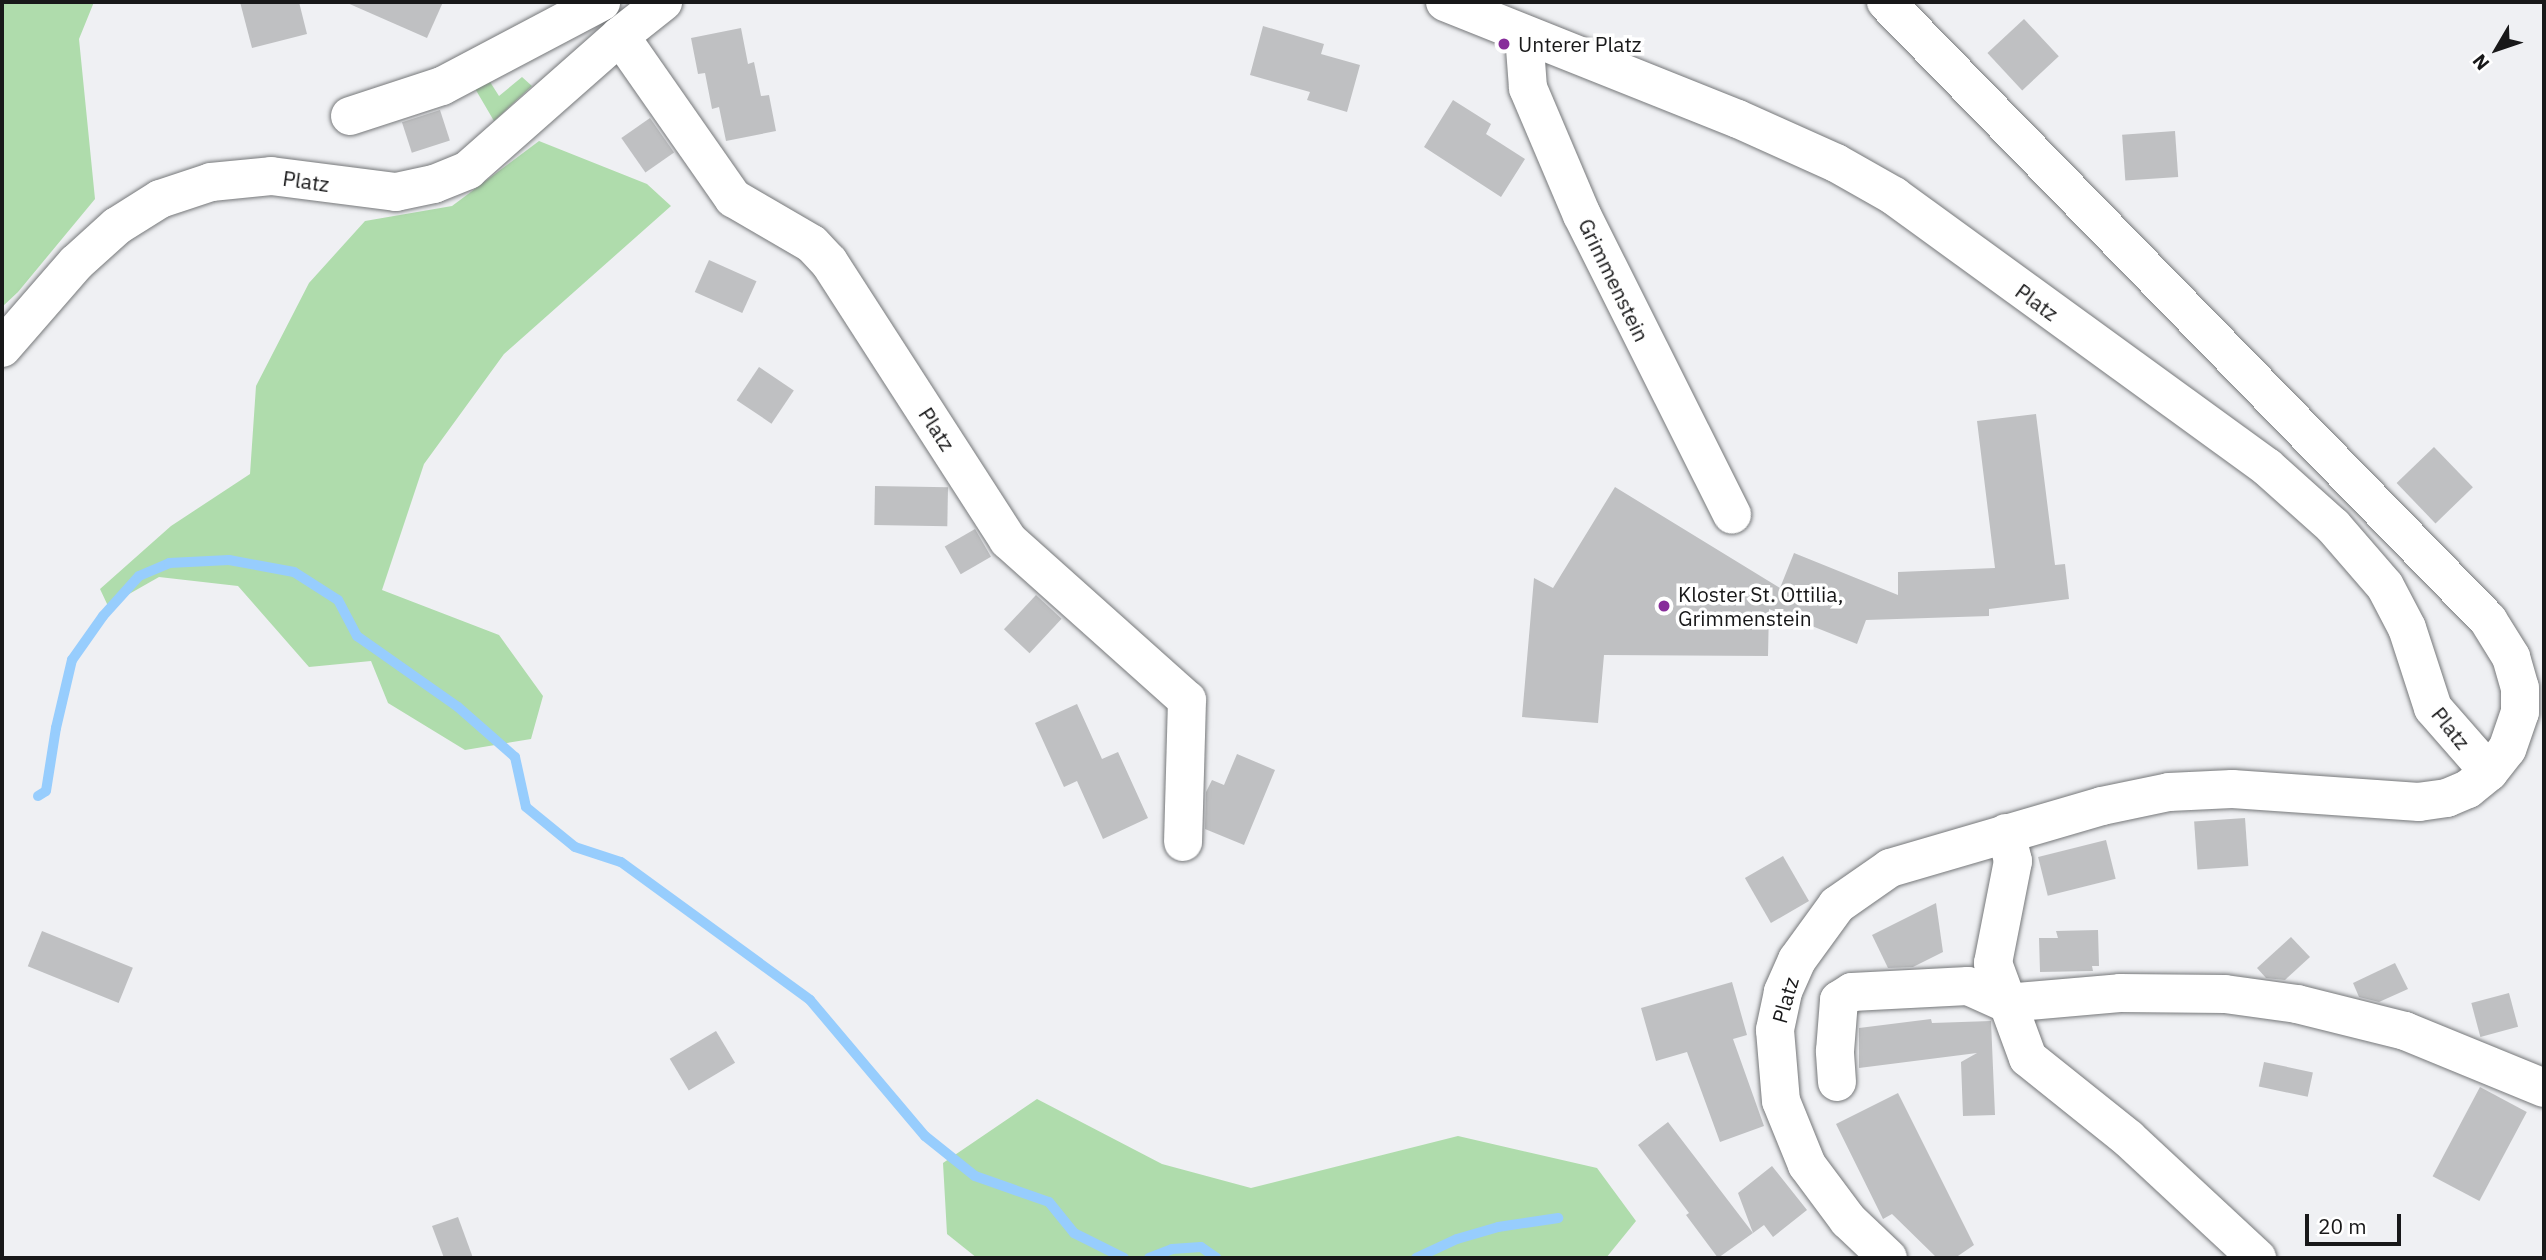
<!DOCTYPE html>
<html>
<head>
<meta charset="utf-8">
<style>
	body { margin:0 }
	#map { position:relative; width:2546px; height:1260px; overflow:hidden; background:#eff0f3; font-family:"IBM Plex Sans",sans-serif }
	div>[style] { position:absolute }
	.green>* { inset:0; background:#afdcac }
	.stream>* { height:10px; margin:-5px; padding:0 5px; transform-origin:5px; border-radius:5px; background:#97cdfd }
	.building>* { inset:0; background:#bfc0c2; transform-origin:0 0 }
	.roads { filter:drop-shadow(0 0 2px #76787a) drop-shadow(0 0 2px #76787a) }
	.minor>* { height:38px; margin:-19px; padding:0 19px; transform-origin:19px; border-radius:19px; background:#fff }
	.dots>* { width:19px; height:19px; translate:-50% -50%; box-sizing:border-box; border:4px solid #fff; border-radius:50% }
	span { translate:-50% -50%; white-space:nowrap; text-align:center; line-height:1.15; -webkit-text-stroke:7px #fff; paint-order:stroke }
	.poi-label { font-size:21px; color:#181819 }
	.left { translate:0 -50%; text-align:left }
	.street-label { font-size:21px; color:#181819 }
	.frame { position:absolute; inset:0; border:4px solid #181819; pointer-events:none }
	.north { position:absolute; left:2462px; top:14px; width:70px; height:70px; -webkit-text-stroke:5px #fff; paint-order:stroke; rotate:231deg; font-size:19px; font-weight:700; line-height:28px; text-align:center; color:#181819 }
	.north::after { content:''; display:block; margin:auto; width:24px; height:32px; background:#181819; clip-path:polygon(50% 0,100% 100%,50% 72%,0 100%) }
	.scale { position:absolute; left:2305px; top:1214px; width:96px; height:32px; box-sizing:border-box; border:4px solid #181819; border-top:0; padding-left:9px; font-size:21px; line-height:24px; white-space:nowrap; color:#181819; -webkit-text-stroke:5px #fff; paint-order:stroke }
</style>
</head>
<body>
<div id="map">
	<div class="green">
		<div style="clip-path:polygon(2px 2px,94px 2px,79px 39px,95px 199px,18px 292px,2px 307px)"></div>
		<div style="clip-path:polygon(485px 74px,499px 96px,522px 77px,532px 86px,494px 121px,470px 80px)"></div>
		<div style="clip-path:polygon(539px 141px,647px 184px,671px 206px,504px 354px,424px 464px,382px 590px,499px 635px,543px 696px,531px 739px,465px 750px,388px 703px,371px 661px,309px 667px,238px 586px,159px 577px,108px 606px,100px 589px,171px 526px,250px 474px,256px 386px,309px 283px,365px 221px,452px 206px)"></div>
		<div style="clip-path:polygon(1037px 1099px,1162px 1164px,1251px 1188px,1458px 1136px,1597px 1168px,1636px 1221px,1606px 1258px,977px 1258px,947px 1234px,943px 1163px)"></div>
	</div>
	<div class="stream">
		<div style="left:38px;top:796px;width:9px;rotate:-32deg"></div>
		<div style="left:46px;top:791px;width:64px;rotate:-81deg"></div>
		<div style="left:56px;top:728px;width:70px;rotate:-76.8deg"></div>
		<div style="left:72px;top:660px;width:54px;rotate:-54.8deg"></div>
		<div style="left:103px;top:616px;width:54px;rotate:-48deg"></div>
		<div style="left:139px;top:576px;width:33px;rotate:-23deg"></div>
		<div style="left:169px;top:563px;width:60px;rotate:-2.9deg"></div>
		<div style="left:229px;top:560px;width:66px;rotate:10.5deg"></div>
		<div style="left:294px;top:572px;width:52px;rotate:32.5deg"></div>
		<div style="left:338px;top:600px;width:41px;rotate:62.2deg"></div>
		<div style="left:357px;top:636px;width:123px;rotate:35.1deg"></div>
		<div style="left:458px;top:707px;width:76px;rotate:41.3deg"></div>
		<div style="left:515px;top:757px;width:51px;rotate:77.6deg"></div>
		<div style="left:526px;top:807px;width:63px;rotate:39.2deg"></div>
		<div style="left:575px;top:847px;width:48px;rotate:18.1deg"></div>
		<div style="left:621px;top:862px;width:234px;rotate:36.1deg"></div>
		<div style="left:810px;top:1000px;width:178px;rotate:49.8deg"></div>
		<div style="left:925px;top:1136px;width:64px;rotate:38.7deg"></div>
		<div style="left:975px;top:1176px;width:78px;rotate:19.4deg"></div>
		<div style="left:1049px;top:1202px;width:40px;rotate:51deg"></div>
		<div style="left:1074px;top:1233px;width:56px;rotate:26.6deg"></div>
		<div style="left:1149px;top:1258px;width:25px;rotate:-21deg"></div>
		<div style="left:1172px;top:1249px;width:29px;rotate:-4deg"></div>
		<div style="left:1201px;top:1247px;width:19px;rotate:35deg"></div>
		<div style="left:1416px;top:1258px;width:45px;rotate:-24.9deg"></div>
		<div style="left:1457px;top:1239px;width:43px;rotate:-16.3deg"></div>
		<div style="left:1498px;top:1227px;width:61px;rotate:-8.5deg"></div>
	</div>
	<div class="building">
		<div style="clip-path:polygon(240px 2px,299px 2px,307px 34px,252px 48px)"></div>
		<div style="clip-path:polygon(345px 2px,443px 2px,427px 38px)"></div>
		<div style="left:2024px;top:19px;width:51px;height:50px;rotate:47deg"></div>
		<div style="clip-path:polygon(1263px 26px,1324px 44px,1321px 54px,1360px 65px,1347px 112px,1307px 100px,1310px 92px,1250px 75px)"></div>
		<div style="clip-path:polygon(741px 28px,748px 64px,754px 62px,761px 96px,769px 95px,776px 131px,726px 141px,719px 107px,712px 109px,705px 73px,698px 74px,691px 38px)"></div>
		<div style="clip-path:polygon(1453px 100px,1491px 124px,1486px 134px,1525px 159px,1501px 197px,1424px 147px)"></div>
		<div style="left:440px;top:110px;width:32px;height:40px;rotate:72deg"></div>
		<div style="left:650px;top:118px;width:42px;height:35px;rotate:55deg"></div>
		<div style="left:2175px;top:131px;width:46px;height:53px;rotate:86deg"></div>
		<div style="left:709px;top:260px;width:52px;height:35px;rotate:24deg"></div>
		<div style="left:759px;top:367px;width:42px;height:40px;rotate:34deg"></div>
		<div style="clip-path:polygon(2036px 414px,2055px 565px,2065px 564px,2069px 599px,1989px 609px,1989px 616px,1866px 620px,1857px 644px,1769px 609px,1768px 656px,1604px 655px,1598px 723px,1522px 717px,1534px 578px,1553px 588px,1615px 487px,1780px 588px,1794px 553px,1898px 595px,1898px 572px,1995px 568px,1977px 421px)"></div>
		<div style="left:2434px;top:447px;width:56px;height:52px;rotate:46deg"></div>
		<div style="left:875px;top:486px;width:73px;height:39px;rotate:1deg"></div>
		<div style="left:975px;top:529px;width:32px;height:35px;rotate:60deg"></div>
		<div style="left:1036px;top:595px;width:35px;height:47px;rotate:43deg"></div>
		<div style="clip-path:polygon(1077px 704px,1102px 759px,1118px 752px,1148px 818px,1103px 839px,1077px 781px,1064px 787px,1035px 723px)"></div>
		<div style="clip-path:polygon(1237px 754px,1275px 770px,1244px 845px,1205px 829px,1206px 792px,1212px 780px,1224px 785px)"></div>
		<div style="left:2245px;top:818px;width:48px;height:51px;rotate:86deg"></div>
		<div style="left:2106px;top:840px;width:40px;height:70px;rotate:76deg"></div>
		<div style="left:1783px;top:856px;width:52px;height:44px;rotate:60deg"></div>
		<div style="clip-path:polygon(1936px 903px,1943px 952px,1913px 967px,1888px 968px,1872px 935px)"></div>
		<div style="clip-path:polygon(2098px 930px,2099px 966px,2092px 966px,2093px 971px,2040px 972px,2039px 938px,2058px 938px,2056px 931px)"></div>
		<div style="left:42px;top:931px;width:98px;height:38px;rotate:22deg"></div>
		<div style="clip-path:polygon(2291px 937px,2310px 957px,2285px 980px,2266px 978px,2257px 968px)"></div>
		<div style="clip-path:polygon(2395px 963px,2408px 989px,2379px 1002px,2359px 997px,2353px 983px)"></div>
		<div style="clip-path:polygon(1732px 982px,1747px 1035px,1733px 1039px,1764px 1126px,1720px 1142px,1687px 1052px,1656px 1061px,1641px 1008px)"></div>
		<div style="left:2509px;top:993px;width:35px;height:39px;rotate:75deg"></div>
		<div style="clip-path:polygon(1931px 1019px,1932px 1023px,1991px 1021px,1995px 1115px,1963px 1116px,1961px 1062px,1977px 1053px,1859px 1068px,1859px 1028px)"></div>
		<div style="left:716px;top:1031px;width:37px;height:54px;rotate:59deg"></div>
		<div style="left:2264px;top:1062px;width:50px;height:25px;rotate:12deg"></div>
		<div style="left:2480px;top:1087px;width:53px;height:101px;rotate:28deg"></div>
		<div style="clip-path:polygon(1898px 1093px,1974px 1245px,1955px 1258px,1937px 1258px,1892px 1214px,1883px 1219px,1836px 1124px)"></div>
		<div style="clip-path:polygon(1668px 1122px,1753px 1233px,1718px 1258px,1686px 1215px,1689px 1213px,1638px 1145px)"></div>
		<div style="clip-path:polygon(1772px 1166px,1807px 1210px,1773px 1237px,1764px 1225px,1753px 1233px,1738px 1193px)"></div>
		<div style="clip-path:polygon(458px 1217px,473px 1258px,444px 1258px,432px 1226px)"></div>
	</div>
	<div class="roads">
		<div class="minor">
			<div style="left:1445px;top:2px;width:315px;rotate:21.8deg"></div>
			<div style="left:1738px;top:119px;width:107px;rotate:24.2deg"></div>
			<div style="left:1836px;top:163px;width:67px;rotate:29.6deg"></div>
			<div style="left:1894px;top:196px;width:461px;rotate:36deg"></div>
			<div style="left:2267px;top:467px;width:89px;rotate:41.8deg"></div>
			<div style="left:2333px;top:526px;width:79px;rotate:49.1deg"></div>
			<div style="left:2385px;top:586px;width:47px;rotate:62.4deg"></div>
			<div style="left:2407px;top:628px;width:84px;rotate:72deg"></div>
			<div style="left:2433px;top:708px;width:85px;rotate:48.8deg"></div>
			<div style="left:1886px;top:2px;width:863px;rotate:45.75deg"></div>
			<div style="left:2488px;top:620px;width:44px;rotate:58.1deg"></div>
			<div style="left:2511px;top:657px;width:32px;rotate:74deg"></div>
			<div style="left:2520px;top:688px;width:24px;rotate:90deg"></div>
			<div style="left:2520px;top:712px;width:39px;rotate:109deg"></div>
			<div style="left:2507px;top:749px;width:29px;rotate:128deg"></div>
			<div style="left:2489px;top:772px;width:27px;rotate:141deg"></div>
			<div style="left:2468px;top:789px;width:23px;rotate:157deg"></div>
			<div style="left:2447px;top:798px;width:28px;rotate:172deg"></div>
			<div style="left:2419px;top:802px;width:187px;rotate:-176deg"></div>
			<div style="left:2232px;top:789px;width:63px;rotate:177.3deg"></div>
			<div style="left:2169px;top:792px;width:68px;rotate:168.2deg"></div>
			<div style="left:2102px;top:806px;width:221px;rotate:163.7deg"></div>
			<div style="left:1890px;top:868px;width:65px;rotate:145.1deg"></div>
			<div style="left:1837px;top:905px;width:68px;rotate:126deg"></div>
			<div style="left:1797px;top:960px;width:35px;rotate:114deg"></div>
			<div style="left:1783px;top:992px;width:39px;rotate:102deg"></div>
			<div style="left:1775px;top:1030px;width:71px;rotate:85.2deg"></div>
			<div style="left:1781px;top:1101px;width:69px;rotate:67.9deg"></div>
			<div style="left:1807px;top:1165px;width:69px;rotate:53.3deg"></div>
			<div style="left:1848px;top:1220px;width:55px;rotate:43.5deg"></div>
			<div style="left:620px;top:36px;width:198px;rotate:55.1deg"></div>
			<div style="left:733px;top:198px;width:91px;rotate:30.2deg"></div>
			<div style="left:812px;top:244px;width:25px;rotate:47deg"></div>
			<div style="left:829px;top:262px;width:331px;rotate:57.2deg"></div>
			<div style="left:1008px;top:540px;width:240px;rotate:41.8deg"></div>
			<div style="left:1187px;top:700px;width:142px;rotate:91.6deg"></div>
			<div style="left:1527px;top:36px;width:12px;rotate:99deg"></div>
			<div style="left:1525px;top:48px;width:40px;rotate:85.7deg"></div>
			<div style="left:1528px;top:88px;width:138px;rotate:67deg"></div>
			<div style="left:1582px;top:215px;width:335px;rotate:63.4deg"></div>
			<div style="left:350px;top:116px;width:97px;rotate:-18.1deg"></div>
			<div style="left:442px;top:86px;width:180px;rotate:-27.8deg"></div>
			<div style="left:2px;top:348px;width:113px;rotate:-49deg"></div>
			<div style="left:76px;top:263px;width:55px;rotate:-42.1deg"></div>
			<div style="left:117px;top:226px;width:51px;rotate:-32.1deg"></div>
			<div style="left:160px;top:199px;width:54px;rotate:-18.4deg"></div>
			<div style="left:211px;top:182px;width:60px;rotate:-5.7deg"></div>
			<div style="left:271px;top:176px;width:126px;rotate:7.3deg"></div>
			<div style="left:396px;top:192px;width:39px;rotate:-12deg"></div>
			<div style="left:434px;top:184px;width:37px;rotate:-22deg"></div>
			<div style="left:468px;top:170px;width:203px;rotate:-41.4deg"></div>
			<div style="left:620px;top:36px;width:55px;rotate:-38.3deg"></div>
			<div style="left:2006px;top:833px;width:29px;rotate:76deg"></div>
			<div style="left:2013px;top:861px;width:104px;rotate:101.1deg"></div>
			<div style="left:1993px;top:963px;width:101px;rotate:69.8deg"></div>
			<div style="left:2028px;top:1058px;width:129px;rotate:38.7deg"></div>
			<div style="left:2129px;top:1139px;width:175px;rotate:42.9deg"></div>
			<div style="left:1837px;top:1082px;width:31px;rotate:-94deg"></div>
			<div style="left:1835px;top:1051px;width:51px;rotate:-85.5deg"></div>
			<div style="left:1839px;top:1000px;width:15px;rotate:-32deg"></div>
			<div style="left:1852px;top:992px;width:116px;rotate:-3deg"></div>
			<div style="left:1968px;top:986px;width:42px;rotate:24.1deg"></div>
			<div style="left:2006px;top:1003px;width:114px;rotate:-5deg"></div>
			<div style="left:2120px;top:993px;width:105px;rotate:0.5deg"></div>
			<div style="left:2225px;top:994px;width:73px;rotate:7.9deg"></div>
			<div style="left:2297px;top:1004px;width:111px;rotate:14deg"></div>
			<div style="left:2405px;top:1031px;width:150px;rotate:22.3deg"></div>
		</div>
	</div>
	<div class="dots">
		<div style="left:1504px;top:44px;background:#872d9a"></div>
		<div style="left:1664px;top:606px;background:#872d9a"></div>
	</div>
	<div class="poi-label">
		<span class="left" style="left:1518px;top:44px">Unterer Platz</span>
		<span class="left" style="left:1678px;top:606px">Kloster St. Ottilia,<br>Grimmenstein</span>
	</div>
	<div class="street-label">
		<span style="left:306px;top:181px;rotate:8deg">Platz</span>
		<span style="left:1614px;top:280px;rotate:64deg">Grimmenstein</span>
		<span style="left:2037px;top:302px;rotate:36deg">Platz</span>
		<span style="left:937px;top:429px;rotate:57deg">Platz</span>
		<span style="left:2451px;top:728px;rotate:51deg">Platz</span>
		<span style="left:1785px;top:1000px;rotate:-74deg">Platz</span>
	</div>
	<div class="frame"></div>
	<div class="north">N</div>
	<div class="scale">20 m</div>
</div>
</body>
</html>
